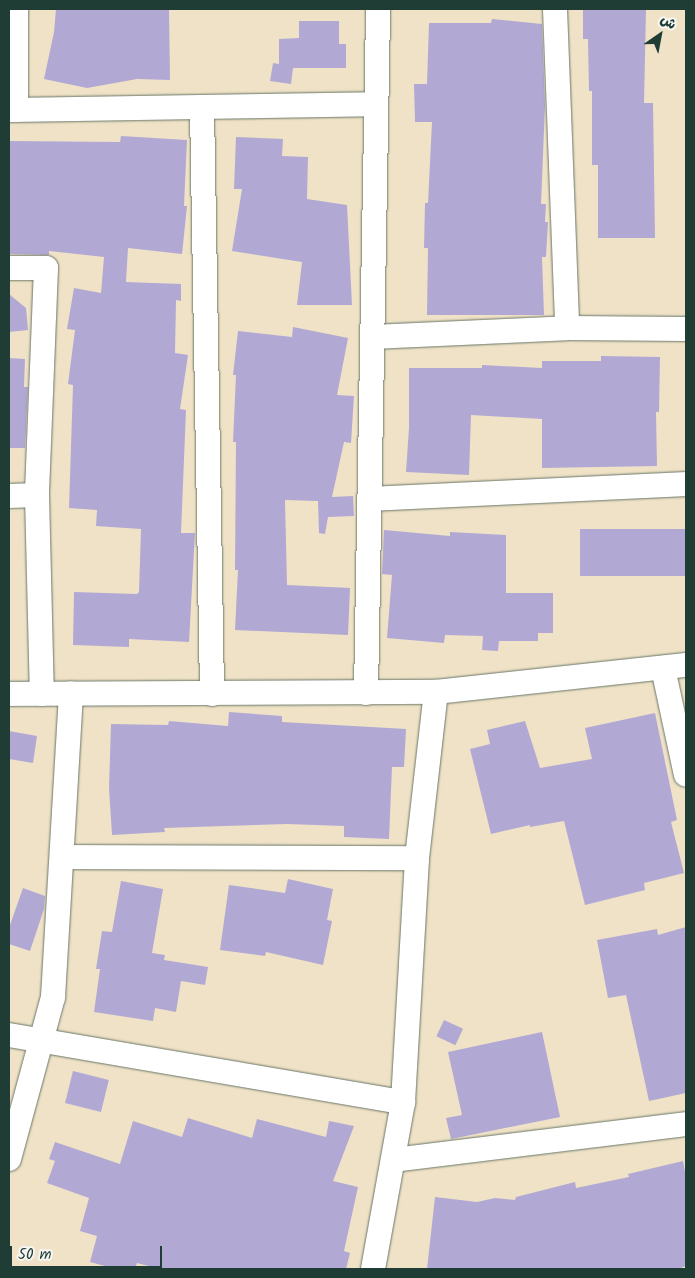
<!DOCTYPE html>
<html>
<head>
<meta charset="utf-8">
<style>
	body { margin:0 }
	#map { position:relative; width:695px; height:1278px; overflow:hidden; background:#f0e2c7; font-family:Kalam,"Playpen Sans Arabic",sans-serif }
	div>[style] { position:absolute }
	.building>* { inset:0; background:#b1a9d4; transform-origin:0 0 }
	.roads { filter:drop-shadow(0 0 1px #687767) drop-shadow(0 0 1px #687767) }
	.minor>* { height:24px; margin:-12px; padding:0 12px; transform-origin:12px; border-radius:12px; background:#fff }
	span { translate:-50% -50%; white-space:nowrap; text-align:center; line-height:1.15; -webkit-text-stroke:4px #f6f6f2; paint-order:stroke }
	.frame { position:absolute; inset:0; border:10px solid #1f3d34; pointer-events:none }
	.north { position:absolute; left:635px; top:10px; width:50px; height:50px; -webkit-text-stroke:4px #f6f6f2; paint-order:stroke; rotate:33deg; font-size:14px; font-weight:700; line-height:20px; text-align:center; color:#1f3d34 }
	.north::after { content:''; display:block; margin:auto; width:18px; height:22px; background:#1f3d34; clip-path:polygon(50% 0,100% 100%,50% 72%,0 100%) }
	.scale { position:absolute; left:10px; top:1246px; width:152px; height:22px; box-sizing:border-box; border:2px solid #1f3d34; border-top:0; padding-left:6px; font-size:15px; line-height:18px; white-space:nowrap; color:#1f3d34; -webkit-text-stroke:4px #f6f6f2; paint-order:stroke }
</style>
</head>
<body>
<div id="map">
	<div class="building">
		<div style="clip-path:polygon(56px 9px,169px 9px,170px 80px,137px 79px,87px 88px,44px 79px,54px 32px)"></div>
		<div style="clip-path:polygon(583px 9px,646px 9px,644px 103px,653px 103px,655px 238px,598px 238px,598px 165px,592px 165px,592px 91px,589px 91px,588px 39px,583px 39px)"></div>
		<div style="clip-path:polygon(492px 19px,542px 24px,545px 106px,541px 204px,546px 204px,545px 222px,548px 222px,546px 257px,542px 257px,544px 315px,427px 315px,428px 248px,424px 248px,425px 203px,428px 203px,432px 122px,415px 122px,414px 84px,427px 84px,429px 23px,491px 23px)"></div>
		<div style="clip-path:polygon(299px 21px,339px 21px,339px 44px,346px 44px,346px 68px,293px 68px,291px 84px,270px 81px,273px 63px,279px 64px,279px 39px,299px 38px)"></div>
		<div style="clip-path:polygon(121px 136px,187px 140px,184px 206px,187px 206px,182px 254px,128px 248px,126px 282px,181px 284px,181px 301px,176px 300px,175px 353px,188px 355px,180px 409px,186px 410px,181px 533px,195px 533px,189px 642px,129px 639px,129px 647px,73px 645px,74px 592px,137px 594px,139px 592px,141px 529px,96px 526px,97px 510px,69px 508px,73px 385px,68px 384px,75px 330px,67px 329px,74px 288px,101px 293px,104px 257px,49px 251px,49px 255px,9px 254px,9px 141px,120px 142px)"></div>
		<div style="clip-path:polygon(236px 137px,283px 139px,282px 156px,308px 157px,307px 199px,347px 205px,352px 305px,297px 305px,302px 262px,232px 251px,242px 189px,234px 189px)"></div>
		<div style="clip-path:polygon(9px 294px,26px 308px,28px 330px,9px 332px)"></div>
		<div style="clip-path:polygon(293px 327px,348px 338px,337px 395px,354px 396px,351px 443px,344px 442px,332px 497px,353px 496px,354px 516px,328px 517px,325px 534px,319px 533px,318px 501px,285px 500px,287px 585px,350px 588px,348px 635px,235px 630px,238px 570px,235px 570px,236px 442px,233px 442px,236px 375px,233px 375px,238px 331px,292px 337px)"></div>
		<div style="clip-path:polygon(601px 356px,660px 357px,659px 412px,656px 412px,657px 466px,542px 468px,542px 419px,471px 415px,469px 475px,406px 472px,409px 428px,409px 368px,482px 368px,482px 365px,542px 368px,542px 361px,601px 361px)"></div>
		<div style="clip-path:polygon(9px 358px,25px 359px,24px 387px,28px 387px,25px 448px,10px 448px)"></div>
		<div style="left:580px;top:529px;width:106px;height:47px"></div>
		<div style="clip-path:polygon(384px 530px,450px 536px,450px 532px,506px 535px,506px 593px,553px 593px,553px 633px,538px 633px,538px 641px,499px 641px,498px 651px,482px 650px,483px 636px,445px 635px,444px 643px,387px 638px,392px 575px,382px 574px)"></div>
		<div style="clip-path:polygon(229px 712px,282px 716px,282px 722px,406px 729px,404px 767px,392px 767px,389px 839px,344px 837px,344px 826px,287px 824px,164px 828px,165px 832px,112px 835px,109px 788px,111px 724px,168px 725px,169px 721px,228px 726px)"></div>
		<div style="clip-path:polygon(655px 713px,677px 820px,671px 822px,684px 873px,644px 883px,645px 890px,585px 905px,564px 821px,530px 827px,530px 825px,491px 834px,470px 749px,490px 744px,487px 730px,525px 721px,540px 768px,592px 759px,585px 728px)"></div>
		<div style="clip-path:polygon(9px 731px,37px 736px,33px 763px,9px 759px)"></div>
		<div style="clip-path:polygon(288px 879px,333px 889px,327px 920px,332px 921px,323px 965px,266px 952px,265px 956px,220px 950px,229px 885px,285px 893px)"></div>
		<div style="clip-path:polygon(121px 881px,163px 889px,152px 953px,165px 955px,164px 960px,208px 967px,205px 985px,181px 981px,176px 1012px,155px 1008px,153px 1021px,94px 1012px,100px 969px,96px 969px,102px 931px,112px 932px)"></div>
		<div style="clip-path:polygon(23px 888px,45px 896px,44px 909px,30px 951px,9px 944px,9px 928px)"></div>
		<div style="clip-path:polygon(686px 927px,686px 1093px,649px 1101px,626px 995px,608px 998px,597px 940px,657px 929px,658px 935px)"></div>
		<div style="left:444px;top:1020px;width:21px;height:18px;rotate:25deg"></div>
		<div style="clip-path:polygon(542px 1032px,560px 1117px,451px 1139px,446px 1118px,462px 1115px,448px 1052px)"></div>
		<div style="left:73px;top:1071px;width:37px;height:33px;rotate:14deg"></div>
		<div style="clip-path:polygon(188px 1118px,252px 1138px,257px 1119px,326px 1137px,329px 1121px,354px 1126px,333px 1181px,358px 1187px,344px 1251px,350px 1253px,346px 1269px,160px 1269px,137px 1263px,135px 1269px,116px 1269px,90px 1262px,97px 1236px,80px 1231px,89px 1198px,47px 1183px,55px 1161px,49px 1159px,55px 1142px,120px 1164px,133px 1121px,182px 1137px)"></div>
		<div style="clip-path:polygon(683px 1161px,686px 1177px,686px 1266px,678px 1269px,427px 1269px,435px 1197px,477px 1202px,495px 1198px,515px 1200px,516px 1197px,575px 1182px,576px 1188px,629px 1177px,628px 1174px)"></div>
	</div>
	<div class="roads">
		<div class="minor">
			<div style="left:16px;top:9px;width:101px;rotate:90deg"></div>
			<div style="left:555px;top:9px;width:319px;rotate:87.8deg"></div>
			<div style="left:202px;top:107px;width:587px;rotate:89.02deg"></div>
			<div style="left:9px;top:110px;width:367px;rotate:-0.9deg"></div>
			<div style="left:9px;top:268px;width:37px"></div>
			<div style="left:46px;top:268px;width:227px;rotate:92.3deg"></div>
			<div style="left:37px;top:495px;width:199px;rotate:88.6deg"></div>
			<div style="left:372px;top:337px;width:195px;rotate:-2.6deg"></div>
			<div style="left:567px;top:328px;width:119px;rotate:0.5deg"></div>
			<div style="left:9px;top:496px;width:28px;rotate:-2deg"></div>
			<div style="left:370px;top:499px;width:316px;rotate:-2.7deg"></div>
			<div style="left:663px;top:668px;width:109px;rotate:77.9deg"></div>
			<div style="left:366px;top:693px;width:684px;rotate:-88.99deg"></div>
			<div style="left:9px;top:694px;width:427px;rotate:-0.3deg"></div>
			<div style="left:436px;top:692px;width:251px;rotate:-6.2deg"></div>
			<div style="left:62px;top:857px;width:355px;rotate:0.2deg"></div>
			<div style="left:9px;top:1035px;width:400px;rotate:9.7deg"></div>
			<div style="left:9px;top:1159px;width:168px;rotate:-74.8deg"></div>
			<div style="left:53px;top:997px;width:304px;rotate:-86.6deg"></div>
			<div style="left:394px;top:1160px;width:294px;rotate:-7deg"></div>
			<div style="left:373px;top:1269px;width:170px;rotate:-79.8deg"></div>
			<div style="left:403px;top:1102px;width:244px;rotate:-86.7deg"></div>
			<div style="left:417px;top:858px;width:167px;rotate:-83.5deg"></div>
		</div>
	</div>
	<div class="frame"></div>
	<div class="north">ش</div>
	<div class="scale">50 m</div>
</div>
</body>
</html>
